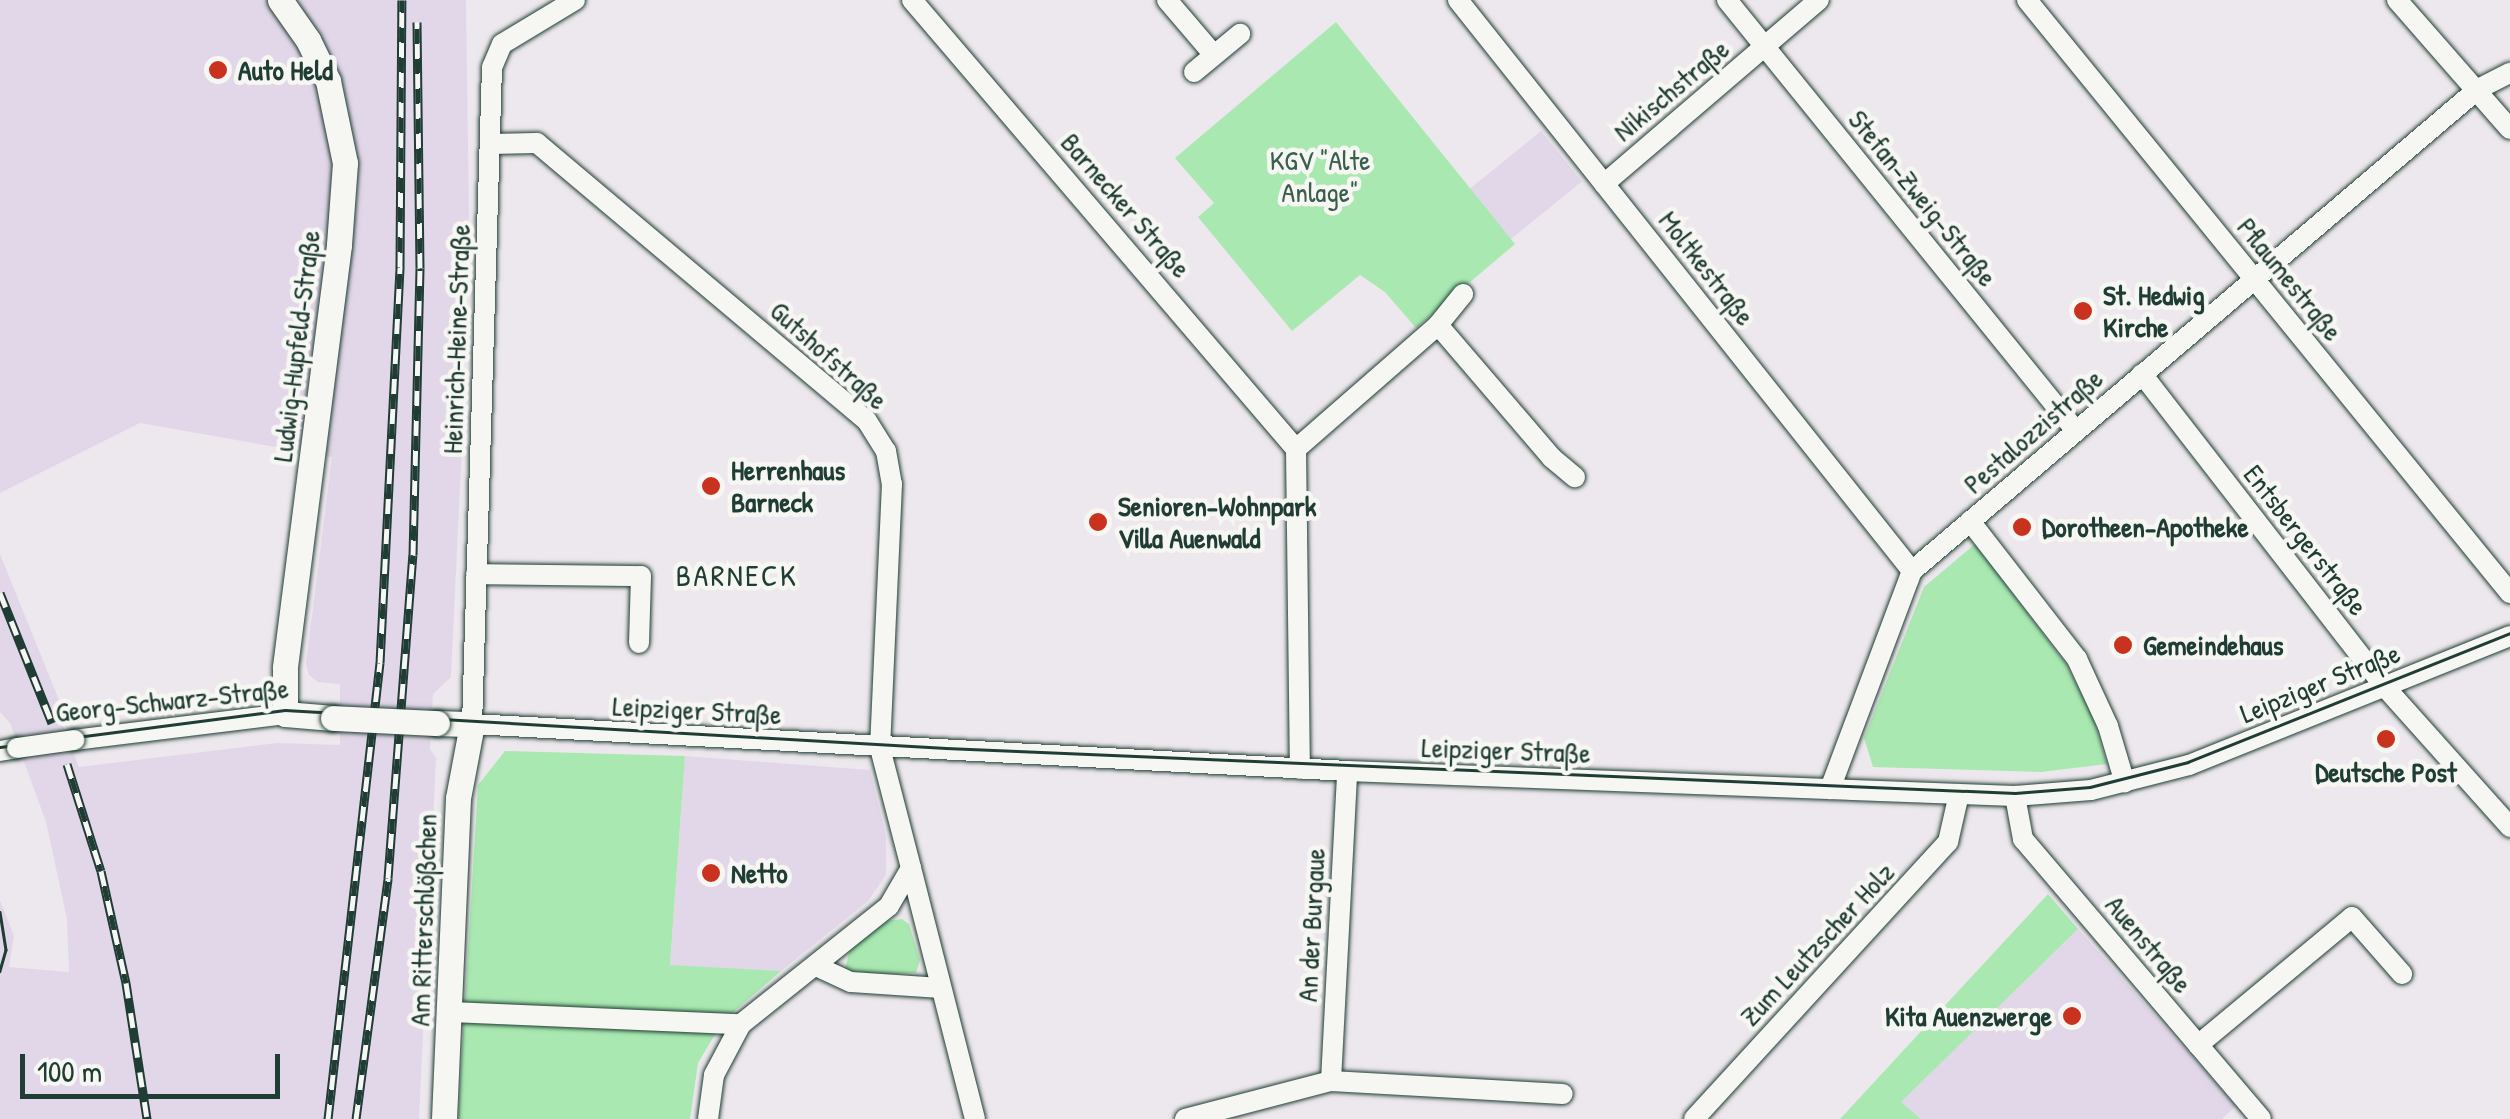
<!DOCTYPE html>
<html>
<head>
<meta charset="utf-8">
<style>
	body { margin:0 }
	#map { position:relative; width:2510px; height:1119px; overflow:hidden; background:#ede8ed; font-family:"Patrick Hand",sans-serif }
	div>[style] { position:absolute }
	.built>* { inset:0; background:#e2d7e8; transform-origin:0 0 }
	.green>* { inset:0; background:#a9e9b1 }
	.roads { filter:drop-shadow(0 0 2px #1f3d34) drop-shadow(0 0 2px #1f3d34) }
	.minor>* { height:20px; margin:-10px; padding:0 10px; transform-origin:10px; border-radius:10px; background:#f6f6f2 }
	.major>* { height:25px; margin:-12.5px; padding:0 12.5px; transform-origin:12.5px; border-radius:12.5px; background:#f6f6f2 }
	.tram>* { height:2.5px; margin:-1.25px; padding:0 1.25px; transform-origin:1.25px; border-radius:1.25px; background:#1f3d34 }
	.rail>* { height:9px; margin-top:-4.5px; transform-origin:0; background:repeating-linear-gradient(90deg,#f6f6f2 0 15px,#1f3d34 0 30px); box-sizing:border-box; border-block:2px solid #1f3d34 }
	.bridges { filter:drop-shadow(0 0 2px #1f3d34) drop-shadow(0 0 2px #1f3d34) }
	.minor-bridge>* { height:20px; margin:-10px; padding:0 10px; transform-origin:10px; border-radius:10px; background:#f6f6f2 }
	.major-bridge>* { height:25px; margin:-12.5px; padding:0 12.5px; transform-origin:12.5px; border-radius:12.5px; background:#f6f6f2 }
	.dots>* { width:28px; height:28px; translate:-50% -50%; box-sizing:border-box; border:5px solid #f6f6f2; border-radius:50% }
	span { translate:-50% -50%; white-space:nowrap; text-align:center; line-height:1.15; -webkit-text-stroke:9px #f6f6f2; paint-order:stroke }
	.poi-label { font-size:28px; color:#1f3d34; font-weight:700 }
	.left { translate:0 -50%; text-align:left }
	.right { translate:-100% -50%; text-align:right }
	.street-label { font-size:28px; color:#1f3d34 }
	.park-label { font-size:28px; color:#3b5f4d }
	.neighbourhood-label { font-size:30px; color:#1f3d34; letter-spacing:2.5px }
	.scale { position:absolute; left:20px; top:1054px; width:260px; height:45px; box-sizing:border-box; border:5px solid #1f3d34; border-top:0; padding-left:12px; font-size:30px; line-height:35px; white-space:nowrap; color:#1f3d34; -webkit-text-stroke:8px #f6f6f2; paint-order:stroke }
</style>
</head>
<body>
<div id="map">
	<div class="built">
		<div style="clip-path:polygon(0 0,466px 0,469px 216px,464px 403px,451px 677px,433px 694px,430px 749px,436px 758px,419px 1119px,0 1119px,0 900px,14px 936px,9px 967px,69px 972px,67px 919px,46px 822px,10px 723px,0 712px,0 554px,59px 700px,57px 711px,79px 767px,277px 743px,340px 745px,340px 684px,318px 682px,309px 675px,306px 664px,332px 457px,140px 423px,0 493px)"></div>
		<div style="left:1541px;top:131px;width:65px;height:92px;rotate:51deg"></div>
		<div style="clip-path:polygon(685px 756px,870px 770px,886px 836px,886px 875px,868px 901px,781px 971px,670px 966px)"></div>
		<div style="clip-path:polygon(2078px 929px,2236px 1106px,2222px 1119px,1921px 1119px,1900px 1102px)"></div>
	</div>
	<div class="green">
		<div style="clip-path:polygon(1336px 22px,1515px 244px,1416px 328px,1385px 292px,1360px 275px,1292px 331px,1198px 217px,1214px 203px,1175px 158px)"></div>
		<div style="clip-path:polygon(1975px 544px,2066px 664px,2093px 716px,2107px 764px,2041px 772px,1873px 767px,1864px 738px,1924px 587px)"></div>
		<div style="clip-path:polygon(505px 751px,685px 756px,670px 965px,781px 971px,723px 1021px,698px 1063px,690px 1119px,458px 1119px,478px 785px)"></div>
		<div style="clip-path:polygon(2048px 894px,2078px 929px,1901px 1102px,1921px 1119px,1840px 1119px)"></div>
		<div style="clip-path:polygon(902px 919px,909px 924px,920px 960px,916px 973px,857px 975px,845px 969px,850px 949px,885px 921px)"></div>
	</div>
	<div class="roads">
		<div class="minor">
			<div style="left:575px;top:0;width:85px;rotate:148.9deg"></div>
			<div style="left:502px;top:44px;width:25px;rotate:113deg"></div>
			<div style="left:492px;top:67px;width:657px;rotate:91.74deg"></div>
			<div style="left:472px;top:724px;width:876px;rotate:3.07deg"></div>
			<div style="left:1347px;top:771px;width:668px;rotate:2.14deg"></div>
			<div style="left:2015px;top:796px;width:76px;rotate:-4.5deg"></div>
			<div style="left:2091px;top:790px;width:101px;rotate:-14.3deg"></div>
			<div style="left:2189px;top:765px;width:346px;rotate:-21.9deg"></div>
			<div style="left:912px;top:0;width:591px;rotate:49.46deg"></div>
			<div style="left:1296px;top:449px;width:320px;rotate:89.3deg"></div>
			<div style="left:1167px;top:0;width:72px;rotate:49.5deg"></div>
			<div style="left:1458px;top:0;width:729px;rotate:51.51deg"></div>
			<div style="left:1727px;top:0;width:555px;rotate:51deg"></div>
			<div style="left:2027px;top:0;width:765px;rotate:50.84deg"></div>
			<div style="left:2397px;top:0;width:171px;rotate:48.8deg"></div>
			<div style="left:1194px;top:72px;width:60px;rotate:-39.6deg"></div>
			<div style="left:490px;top:144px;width:47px;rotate:-1.2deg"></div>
			<div style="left:537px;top:143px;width:431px;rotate:40.1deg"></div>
			<div style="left:867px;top:421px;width:36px;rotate:58deg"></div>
			<div style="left:886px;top:451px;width:34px;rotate:80deg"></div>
			<div style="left:892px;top:484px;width:264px;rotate:92.6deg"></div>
			<div style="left:880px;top:748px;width:124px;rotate:75.5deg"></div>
			<div style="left:911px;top:868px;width:44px;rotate:120.1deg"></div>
			<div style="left:889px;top:906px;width:189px;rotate:141.4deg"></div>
			<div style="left:741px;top:1024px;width:58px;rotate:117.9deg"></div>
			<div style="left:714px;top:1075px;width:44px;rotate:97.8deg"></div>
			<div style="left:1604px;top:184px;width:283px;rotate:-40.6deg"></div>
			<div style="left:1438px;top:325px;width:175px;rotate:49.4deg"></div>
			<div style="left:1552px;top:458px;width:30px;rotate:40deg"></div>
			<div style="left:2142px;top:374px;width:396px;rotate:52.2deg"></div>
			<div style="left:2385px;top:687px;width:188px;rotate:48.2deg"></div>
			<div style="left:1296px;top:449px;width:189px;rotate:-41.1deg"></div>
			<div style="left:1438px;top:325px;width:40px;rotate:-51deg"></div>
			<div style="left:1970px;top:521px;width:175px;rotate:52.2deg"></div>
			<div style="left:2077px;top:659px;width:74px;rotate:65.2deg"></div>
			<div style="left:2108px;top:726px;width:59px;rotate:73.4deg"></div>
			<div style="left:476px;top:574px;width:165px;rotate:0.7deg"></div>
			<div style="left:641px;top:576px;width:67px;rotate:91.7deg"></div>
			<div style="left:74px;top:740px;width:213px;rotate:-7deg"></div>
			<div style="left:0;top:751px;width:17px;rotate:-10deg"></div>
			<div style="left:1830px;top:789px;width:233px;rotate:-69.4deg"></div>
			<div style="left:1912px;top:571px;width:743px;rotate:-40.42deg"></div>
			<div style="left:2478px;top:89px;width:36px;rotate:-27deg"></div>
			<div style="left:2015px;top:796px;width:44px;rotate:79.5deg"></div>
			<div style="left:2023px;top:839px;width:367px;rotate:49.6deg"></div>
			<div style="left:911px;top:868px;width:259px;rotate:75.7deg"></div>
			<div style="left:816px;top:966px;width:38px;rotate:25deg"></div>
			<div style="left:851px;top:982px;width:90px;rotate:3.8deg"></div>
			<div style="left:449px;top:1012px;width:292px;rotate:2.4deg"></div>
			<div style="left:2198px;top:1045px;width:200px;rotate:-39.7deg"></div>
			<div style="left:2352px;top:917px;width:76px;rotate:48.7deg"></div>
			<div style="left:1331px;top:1081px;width:310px;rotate:-87deg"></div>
			<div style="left:1185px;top:1119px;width:151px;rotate:-14.6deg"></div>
			<div style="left:1331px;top:1081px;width:232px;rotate:3.2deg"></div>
			<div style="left:1694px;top:1119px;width:376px;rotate:-47.5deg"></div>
			<div style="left:1948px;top:842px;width:49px;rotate:-77.1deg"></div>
		</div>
		<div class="major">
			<div style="left:280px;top:0;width:49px;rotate:55deg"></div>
			<div style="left:308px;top:40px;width:46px;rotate:64deg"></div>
			<div style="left:328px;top:81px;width:84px;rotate:78.3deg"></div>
			<div style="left:345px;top:163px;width:82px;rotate:94.2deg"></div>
			<div style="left:339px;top:245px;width:426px;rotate:97.3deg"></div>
			<div style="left:285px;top:668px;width:46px;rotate:90deg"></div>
			<div style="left:285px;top:714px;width:48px;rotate:4.8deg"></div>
			<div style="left:437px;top:723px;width:35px;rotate:2deg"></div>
			<div style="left:472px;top:724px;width:75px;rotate:100.7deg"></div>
			<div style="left:458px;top:798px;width:321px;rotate:92.5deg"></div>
		</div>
	</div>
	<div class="tram">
		<div style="left:0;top:747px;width:287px;rotate:-7.4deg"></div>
		<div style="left:285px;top:710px;width:662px;rotate:3.29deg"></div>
		<div style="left:946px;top:748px;width:1070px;rotate:2.41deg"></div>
		<div style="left:2015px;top:793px;width:75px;rotate:-4.6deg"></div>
		<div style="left:2090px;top:787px;width:101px;rotate:-14.3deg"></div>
		<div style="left:2188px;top:762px;width:347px;rotate:-21.8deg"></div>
		<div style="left:0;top:912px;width:38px;rotate:81deg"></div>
		<div style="left:6px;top:950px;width:22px;rotate:106deg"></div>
	</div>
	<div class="rail">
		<div style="left:0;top:593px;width:140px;rotate:68.2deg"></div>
		<div style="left:67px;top:764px;width:112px;rotate:72.4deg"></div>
		<div style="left:101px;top:871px;width:115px;rotate:77.4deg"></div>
		<div style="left:126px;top:983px;width:138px;rotate:81.2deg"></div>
		<div style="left:328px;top:1119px;width:459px;rotate:-83.5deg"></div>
		<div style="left:380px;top:663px;width:397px;rotate:-87.1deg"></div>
		<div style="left:400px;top:267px;width:267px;rotate:-89.6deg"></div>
		<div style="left:356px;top:1119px;width:243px;rotate:-82.4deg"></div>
		<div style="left:388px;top:878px;width:324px;rotate:-85.6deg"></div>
		<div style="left:413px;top:555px;width:287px;rotate:-88.6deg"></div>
		<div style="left:420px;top:268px;width:246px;rotate:-90.7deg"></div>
	</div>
	<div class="bridges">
		<div class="minor-bridge">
			<div style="left:17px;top:748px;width:58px;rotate:-8deg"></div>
		</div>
		<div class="major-bridge">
			<div style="left:333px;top:718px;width:104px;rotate:2.8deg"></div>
		</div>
	</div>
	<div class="dots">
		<div style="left:218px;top:70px;background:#c8321e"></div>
		<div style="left:2083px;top:311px;background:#c8321e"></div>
		<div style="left:711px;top:486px;background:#c8321e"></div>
		<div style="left:1098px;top:522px;background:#c8321e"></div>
		<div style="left:2022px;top:527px;background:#c8321e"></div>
		<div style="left:2123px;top:645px;background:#c8321e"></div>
		<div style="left:2386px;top:739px;background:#c8321e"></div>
		<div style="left:711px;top:873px;background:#c8321e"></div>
		<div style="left:2072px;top:1016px;background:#c8321e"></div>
	</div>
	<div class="poi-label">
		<span class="left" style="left:238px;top:70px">Auto Held</span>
		<span class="left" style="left:2103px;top:311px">St. Hedwig<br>Kirche</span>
		<span class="left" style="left:731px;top:486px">Herrenhaus<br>Barneck</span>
		<span class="left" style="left:1118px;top:522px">Senioren-Wohnpark<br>Villa Auenwald</span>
		<span class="left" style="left:2042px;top:527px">Dorotheen-Apotheke</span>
		<span class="left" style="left:2143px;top:645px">Gemeindehaus</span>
		<span style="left:2386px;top:772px">Deutsche Post</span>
		<span class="left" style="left:731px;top:873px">Netto</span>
		<span class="right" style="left:2052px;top:1016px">Kita Auenzwerge</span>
	</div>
	<div class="street-label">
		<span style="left:1671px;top:90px;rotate:-40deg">Nikischstraße</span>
		<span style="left:1923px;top:198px;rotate:51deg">Stefan-Zweig-Straße</span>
		<span style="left:1126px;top:205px;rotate:49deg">Barnecker Straße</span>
		<span style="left:1707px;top:268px;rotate:52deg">Moltkestraße</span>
		<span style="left:2290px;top:279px;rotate:51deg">Pflaumestraße</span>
		<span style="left:456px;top:339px;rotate:-88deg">Heinrich-Heine-Straße</span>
		<span style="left:296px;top:346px;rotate:-83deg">Ludwig-Hupfeld-Straße</span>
		<span style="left:829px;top:355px;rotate:42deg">Gutshofstraße</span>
		<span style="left:2033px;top:431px;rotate:-41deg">Pestalozzistraße</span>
		<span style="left:2306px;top:540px;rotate:52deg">Entsbergerstraße</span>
		<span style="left:2320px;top:683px;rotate:-22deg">Leipziger Straße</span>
		<span style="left:172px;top:700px;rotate:-6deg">Georg-Schwarz-Straße</span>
		<span style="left:697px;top:710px;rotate:3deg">Leipziger Straße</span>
		<span style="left:1506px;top:750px;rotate:2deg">Leipziger Straße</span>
		<span style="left:423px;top:920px;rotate:-88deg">Am Ritterschlößchen</span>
		<span style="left:1311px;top:925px;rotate:-87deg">An der Burgaue</span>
		<span style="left:1817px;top:944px;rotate:-47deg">Zum Leutzscher Holz</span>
		<span style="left:2149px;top:944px;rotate:50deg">Auenstraße</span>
	</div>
	<div class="park-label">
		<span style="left:1320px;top:176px">KGV "Alte<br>Anlage"</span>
	</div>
	<div class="neighbourhood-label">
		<span style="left:737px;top:575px">BARNECK</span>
	</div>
	<div class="scale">100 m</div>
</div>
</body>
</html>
